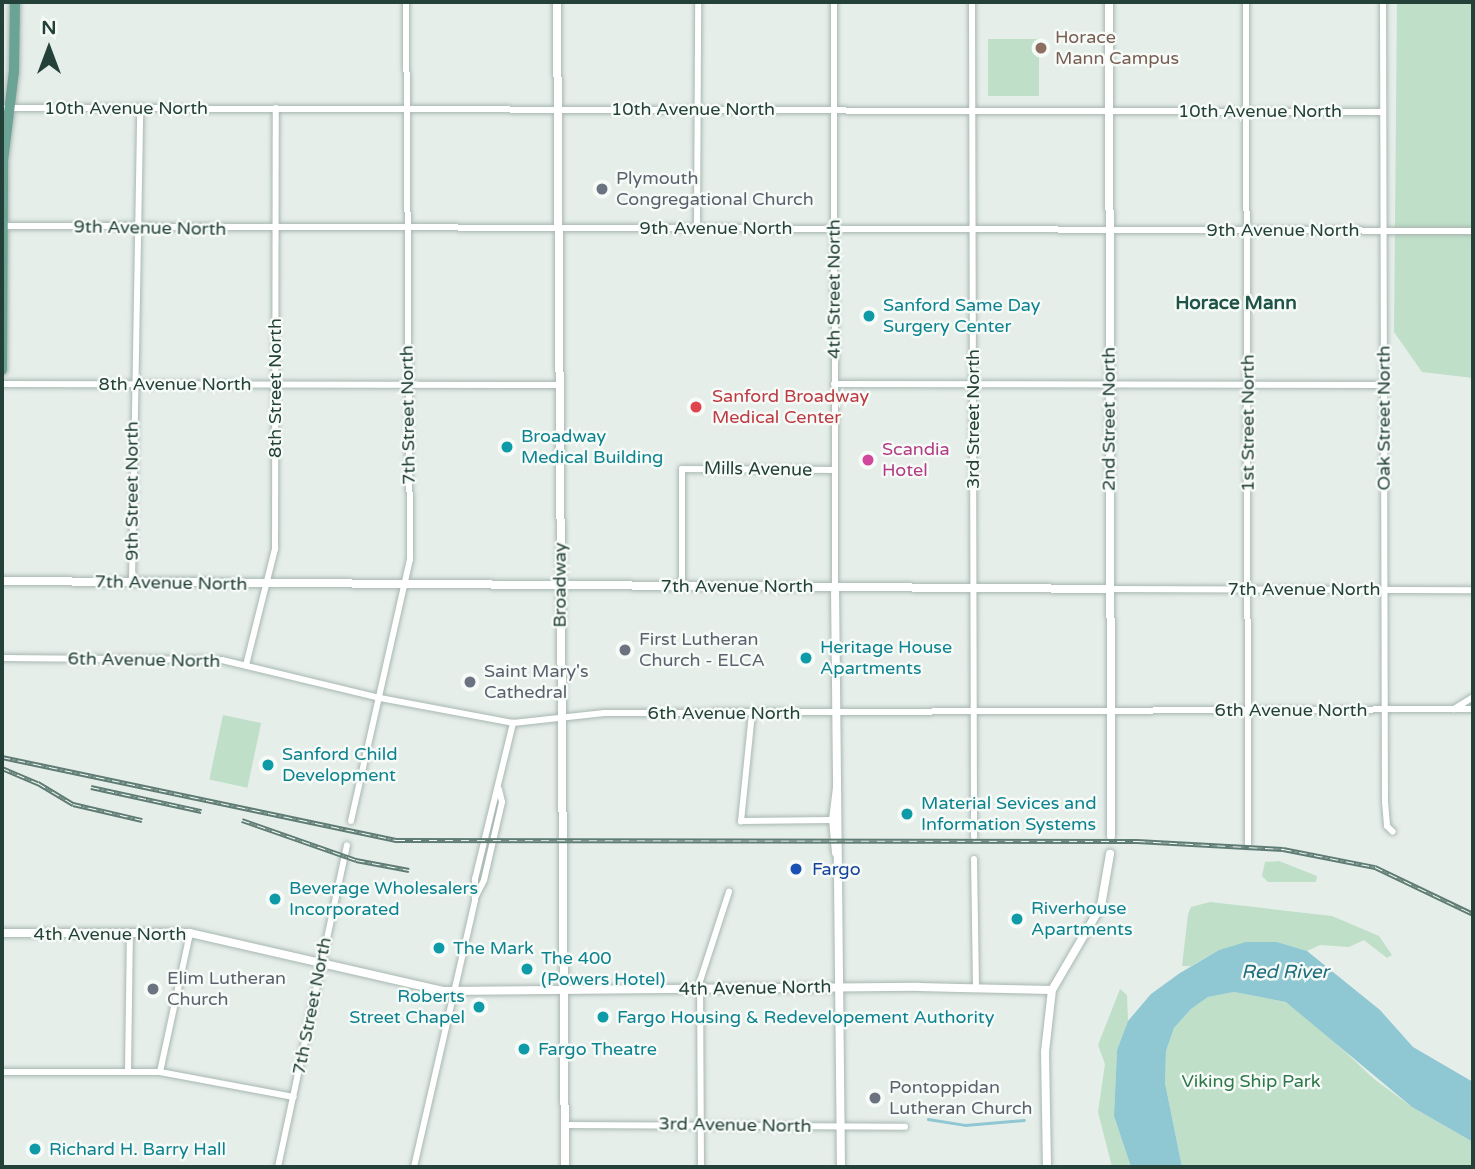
<!DOCTYPE html>
<html>
<head>
<meta charset="utf-8">
<style>
	body { margin:0 }
	#map { position:relative; width:1475px; height:1169px; overflow:hidden; background:#e6eeea; font-family:"Varela Round",sans-serif }
	div>[style] { position:absolute }
	.green>* { inset:0; background:#bfdfc8; transform-origin:0 0 }
	.water>* { inset:0; background:#8fc7d2 }
	.stream>* { height:2.5px; margin:-1.25px; padding:0 1.25px; transform-origin:1.25px; border-radius:1.25px; background:#8fc7d2 }
	.roads { filter:drop-shadow(0 0 2px #a8b7b1) drop-shadow(0 0 2px #a8b7b1) }
	.minor>* { height:6px; margin:-3px; padding:0 3px; transform-origin:3px; border-radius:3px; background:#fff }
	.tertiary>* { height:8px; margin:-4px; padding:0 4px; transform-origin:4px; border-radius:4px; background:#fff }
	.primary>* { height:10px; margin:-5px; padding:0 5px; transform-origin:5px; border-radius:5px; background:#6ba395 }
	.rail>* { height:5px; margin-top:-2.5px; transform-origin:0; background:repeating-linear-gradient(90deg,#f6fbf8 0 8px,#5f7c74 0 16px); box-sizing:border-box; border-block:2px solid #5f7c74 }
	.dots>* { width:19px; height:19px; translate:-50% -50%; box-sizing:border-box; border:4px solid #f6fbf8; border-radius:50% }
	span { translate:-50% -50%; white-space:nowrap; text-align:center; line-height:1.15; -webkit-text-stroke:5px #f6fbf8; paint-order:stroke }
	.education-label { font-size:18px; color:#785e54 }
	.left { translate:0 -50%; text-align:left }
	.street-label { font-size:18px; color:#244139 }
	.worship-label { font-size:18px; color:#5b616d }
	.culture-label { font-size:18px; color:#0d838f }
	.right { translate:-100% -50%; text-align:right }
	.health-label { font-size:18px; color:#be3a42 }
	.hotel-label { font-size:18px; color:#b23c85 }
	.transit-label { font-size:18px; color:#164399 }
	.park-label { font-size:18px; color:#2f774b }
	.neighbourhood-label { font-size:19px; color:#205347; font-weight:700 }
	.water-label { font-size:19px; color:#1e6d7d; font-style:italic }
	.frame { position:absolute; inset:0; border:4px solid #244139; pointer-events:none }
	.north { position:absolute; left:14px; top:14px; width:70px; height:70px; -webkit-text-stroke:5px #f6fbf8; paint-order:stroke; rotate:0deg; font-size:19px; font-weight:700; line-height:28px; text-align:center; color:#244139 }
	.north::after { content:''; display:block; margin:auto; width:24px; height:32px; background:#244139; clip-path:polygon(50% 0,100% 100%,50% 72%,0 100%) }
</style>
</head>
<body>
<div id="map">
	<div class="green">
		<div style="clip-path:polygon(1397px 2px,1473px 2px,1473px 378px,1422px 372px,1394px 332px)"></div>
		<div style="left:1039px;top:39px;width:57px;height:51px;rotate:90deg"></div>
		<div style="left:223px;top:715px;width:39px;height:66px;rotate:12deg"></div>
		<div style="clip-path:polygon(1279px 861px,1317px 876px,1316px 882px,1268px 882px,1262px 876px,1265px 862px)"></div>
		<div style="clip-path:polygon(1210px 902px,1332px 916px,1379px 936px,1392px 955px,1387px 958px,1364px 940px,1349px 947px,1320px 945px,1307px 951px,1277px 942px,1219px 950px,1191px 966px,1182px 966px,1188px 914px,1191px 907px)"></div>
		<div style="clip-path:polygon(1120px 989px,1127px 995px,1128px 1021px,1117px 1050px,1114px 1116px,1131px 1167px,1112px 1167px,1098px 1112px,1105px 1064px,1098px 1045px)"></div>
		<div style="clip-path:polygon(1234px 992px,1286px 1002px,1310px 1019px,1374px 1079px,1412px 1107px,1473px 1142px,1473px 1167px,1182px 1167px,1165px 1083px,1166px 1051px,1174px 1028px,1191px 1009px,1208px 997px)"></div>
	</div>
	<div class="water">
		<div style="clip-path:polygon(1246px 942px,1277px 942px,1307px 951px,1380px 1010px,1413px 1047px,1473px 1082px,1473px 1142px,1412px 1107px,1286px 1002px,1234px 992px,1208px 997px,1191px 1009px,1174px 1028px,1166px 1051px,1165px 1083px,1182px 1167px,1131px 1167px,1114px 1116px,1117px 1050px,1128px 1021px,1151px 994px,1180px 973px,1219px 950px)"></div>
	</div>
	<div class="stream">
		<div style="left:928px;top:1119px;width:37px;rotate:9deg"></div>
		<div style="left:965px;top:1125px;width:59px;rotate:-4.8deg"></div>
	</div>
	<div class="roads">
		<div class="minor">
			<div style="left:834px;top:2px;width:585px;rotate:89.9deg"></div>
			<div style="left:972px;top:2px;width:835px;rotate:89.86deg"></div>
			<div style="left:1246px;top:2px;width:842px;rotate:89.86deg"></div>
			<div style="left:1383px;top:2px;width:800px;rotate:89.86deg"></div>
			<div style="left:1385px;top:802px;width:24px;rotate:85deg"></div>
			<div style="left:1387px;top:826px;width:8px;rotate:45deg"></div>
			<div style="left:2px;top:108px;width:1381px;rotate:0.17deg"></div>
			<div style="left:2px;top:226px;width:1471px;rotate:0.19deg"></div>
			<div style="left:697px;top:229px;width:227px;rotate:-89.7deg"></div>
			<div style="left:2px;top:384px;width:557px;rotate:0.1deg"></div>
			<div style="left:834px;top:384px;width:550px;rotate:0.1deg"></div>
			<div style="left:132px;top:582px;width:475px;rotate:-89deg"></div>
			<div style="left:682px;top:585px;width:116px;rotate:-90deg"></div>
			<div style="left:682px;top:469px;width:153px;rotate:0.4deg"></div>
			<div style="left:1110px;top:589px;width:363px;rotate:0.2deg"></div>
			<div style="left:2px;top:658px;width:220px;rotate:0.5deg"></div>
			<div style="left:222px;top:660px;width:163px;rotate:13.5deg"></div>
			<div style="left:380px;top:698px;width:135px;rotate:10.6deg"></div>
			<div style="left:513px;top:723px;width:92px;rotate:-6.3deg"></div>
			<div style="left:604px;top:713px;width:869px;rotate:-0.26deg"></div>
			<div style="left:246px;top:665px;width:120px;rotate:-76deg"></div>
			<div style="left:275px;top:549px;width:441px;rotate:-89.9deg"></div>
			<div style="left:1454px;top:709px;width:22px;rotate:-32deg"></div>
			<div style="left:752px;top:713px;width:109px;rotate:95.8deg"></div>
			<div style="left:741px;top:821px;width:92px;rotate:-0.6deg"></div>
			<div style="left:351px;top:821px;width:268px;rotate:-77.3deg"></div>
			<div style="left:410px;top:560px;width:558px;rotate:-90.41deg"></div>
			<div style="left:974px;top:859px;width:128px;rotate:89.1deg"></div>
			<div style="left:475px;top:898px;width:20px;rotate:-63deg"></div>
			<div style="left:484px;top:880px;width:80px;rotate:-77deg"></div>
			<div style="left:502px;top:802px;width:13px;rotate:-103deg"></div>
			<div style="left:128px;top:1071px;width:138px;rotate:-89.2deg"></div>
			<div style="left:2px;top:1072px;width:158px"></div>
			<div style="left:160px;top:1072px;width:136px;rotate:10.6deg"></div>
			<div style="left:160px;top:1072px;width:142px;rotate:-77.8deg"></div>
			<div style="left:565px;top:1125px;width:340px;rotate:0.3deg"></div>
			<div style="left:278px;top:1167px;width:329px;rotate:-77.9deg"></div>
			<div style="left:414px;top:1167px;width:274px;rotate:-77.1deg"></div>
			<div style="left:475px;top:900px;width:21px;rotate:-90deg"></div>
			<div style="left:475px;top:879px;width:161px;rotate:-76.3deg"></div>
			<div style="left:701px;top:1167px;width:186px;rotate:-90.3deg"></div>
			<div style="left:700px;top:981px;width:94px;rotate:-72deg"></div>
		</div>
		<div class="tertiary">
			<div style="left:557px;top:2px;width:1165px;rotate:89.61deg"></div>
			<div style="left:1109px;top:2px;width:834px;rotate:89.86deg"></div>
			<div style="left:2px;top:581px;width:1108px;rotate:0.41deg"></div>
			<div style="left:835px;top:587px;width:580px;rotate:89.41deg"></div>
			<div style="left:836px;top:853px;width:33px;rotate:-95deg"></div>
			<div style="left:833px;top:820px;width:33px;rotate:-83deg"></div>
			<div style="left:2px;top:933px;width:188px"></div>
			<div style="left:190px;top:933px;width:260px;rotate:12.9deg"></div>
			<div style="left:443px;top:991px;width:476px;rotate:-0.5deg"></div>
			<div style="left:919px;top:987px;width:133px;rotate:1.3deg"></div>
			<div style="left:1047px;top:1167px;width:115px;rotate:-91deg"></div>
			<div style="left:1045px;top:1052px;width:62px;rotate:-83.6deg"></div>
			<div style="left:1052px;top:990px;width:97px;rotate:-59.7deg"></div>
			<div style="left:1101px;top:906px;width:53px;rotate:-80.2deg"></div>
		</div>
		<div class="primary">
			<div style="left:2px;top:370px;width:209px;rotate:-89.7deg"></div>
			<div style="left:3px;top:161px;width:91px;rotate:-83deg"></div>
			<div style="left:14px;top:71px;width:69px;rotate:-89.2deg"></div>
		</div>
	</div>
	<div class="rail">
		<div style="left:2px;top:757px;width:404px;rotate:11.9deg"></div>
		<div style="left:397px;top:840px;width:740px;rotate:0.08deg"></div>
		<div style="left:1137px;top:841px;width:146px;rotate:3.1deg"></div>
		<div style="left:1283px;top:849px;width:94px;rotate:11.1deg"></div>
		<div style="left:1375px;top:867px;width:109px;rotate:25.6deg"></div>
		<div style="left:2px;top:768px;width:39px;rotate:23deg"></div>
		<div style="left:38px;top:783px;width:41px;rotate:31deg"></div>
		<div style="left:73px;top:804px;width:71px;rotate:13.1deg"></div>
		<div style="left:91px;top:787px;width:113px;rotate:12.3deg"></div>
		<div style="left:242px;top:820px;width:121px;rotate:19.3deg"></div>
		<div style="left:356px;top:860px;width:54px;rotate:10.7deg"></div>
	</div>
	<div class="dots">
		<div style="left:1041px;top:48px;background:#8d6e63"></div>
		<div style="left:602px;top:189px;background:#6b7280"></div>
		<div style="left:869px;top:316px;background:#0f9aa8"></div>
		<div style="left:696px;top:407px;background:#e0444e"></div>
		<div style="left:507px;top:447px;background:#0f9aa8"></div>
		<div style="left:868px;top:460px;background:#d1479c"></div>
		<div style="left:625px;top:650px;background:#6b7280"></div>
		<div style="left:806px;top:658px;background:#0f9aa8"></div>
		<div style="left:470px;top:682px;background:#6b7280"></div>
		<div style="left:268px;top:765px;background:#0f9aa8"></div>
		<div style="left:907px;top:814px;background:#0f9aa8"></div>
		<div style="left:796px;top:869px;background:#1a4fb4"></div>
		<div style="left:275px;top:899px;background:#0f9aa8"></div>
		<div style="left:1017px;top:919px;background:#0f9aa8"></div>
		<div style="left:439px;top:948px;background:#0f9aa8"></div>
		<div style="left:527px;top:969px;background:#0f9aa8"></div>
		<div style="left:153px;top:989px;background:#6b7280"></div>
		<div style="left:479px;top:1007px;background:#0f9aa8"></div>
		<div style="left:603px;top:1017px;background:#0f9aa8"></div>
		<div style="left:524px;top:1049px;background:#0f9aa8"></div>
		<div style="left:875px;top:1098px;background:#6b7280"></div>
		<div style="left:35px;top:1149px;background:#0f9aa8"></div>
	</div>
	<div class="education-label">
		<span class="left" style="left:1055px;top:48px">Horace<br>Mann Campus</span>
	</div>
	<div class="street-label">
		<span style="left:126px;top:108px">10th Avenue North</span>
		<span style="left:693px;top:109px">10th Avenue North</span>
		<span style="left:1260px;top:111px">10th Avenue North</span>
		<span style="left:150px;top:228px;rotate:1deg">9th Avenue North</span>
		<span style="left:716px;top:228px">9th Avenue North</span>
		<span style="left:1283px;top:230px">9th Avenue North</span>
		<span style="left:834px;top:289px;rotate:-90deg">4th Street North</span>
		<span style="left:175px;top:384px">8th Avenue North</span>
		<span style="left:275px;top:388px;rotate:-90deg">8th Street North</span>
		<span style="left:408px;top:415px;rotate:-91deg">7th Street North</span>
		<span style="left:1384px;top:418px;rotate:-90deg">Oak Street North</span>
		<span style="left:973px;top:419px;rotate:-90deg">3rd Street North</span>
		<span style="left:1109px;top:419px;rotate:-90deg">2nd Street North</span>
		<span style="left:1248px;top:423px;rotate:-90deg">1st Street North</span>
		<span style="left:758px;top:469px;rotate:1deg">Mills Avenue</span>
		<span style="left:132px;top:491px;rotate:-90deg">9th Street North</span>
		<span style="left:171px;top:583px;rotate:1deg">7th Avenue North</span>
		<span style="left:560px;top:585px;rotate:-90deg">Broadway</span>
		<span style="left:737px;top:586px">7th Avenue North</span>
		<span style="left:1304px;top:589px">7th Avenue North</span>
		<span style="left:144px;top:660px;rotate:1deg">6th Avenue North</span>
		<span style="left:1291px;top:710px">6th Avenue North</span>
		<span style="left:724px;top:713px">6th Avenue North</span>
		<span style="left:110px;top:934px">4th Avenue North</span>
		<span style="left:755px;top:988px;rotate:-1deg">4th Avenue North</span>
		<span style="left:312px;top:1006px;rotate:-79deg">7th Street North</span>
		<span style="left:735px;top:1125px;rotate:1deg">3rd Avenue North</span>
	</div>
	<div class="worship-label">
		<span class="left" style="left:616px;top:189px">Plymouth<br>Congregational Church</span>
		<span class="left" style="left:639px;top:650px">First Lutheran<br>Church - ELCA</span>
		<span class="left" style="left:484px;top:682px">Saint Mary's<br>Cathedral</span>
		<span class="left" style="left:167px;top:989px">Elim Lutheran<br>Church</span>
		<span class="left" style="left:889px;top:1098px">Pontoppidan<br>Lutheran Church</span>
	</div>
	<div class="culture-label">
		<span class="left" style="left:883px;top:316px">Sanford Same Day<br>Surgery Center</span>
		<span class="left" style="left:521px;top:447px">Broadway<br>Medical Building</span>
		<span class="left" style="left:820px;top:658px">Heritage House<br>Apartments</span>
		<span class="left" style="left:282px;top:765px">Sanford Child<br>Development</span>
		<span class="left" style="left:921px;top:814px">Material Sevices and<br>Information Systems</span>
		<span class="left" style="left:289px;top:899px">Beverage Wholesalers<br>Incorporated</span>
		<span class="left" style="left:1031px;top:919px">Riverhouse<br>Apartments</span>
		<span class="left" style="left:453px;top:948px">The Mark</span>
		<span class="left" style="left:541px;top:969px">The 400<br>(Powers Hotel)</span>
		<span class="right" style="left:465px;top:1007px">Roberts<br>Street Chapel</span>
		<span class="left" style="left:617px;top:1017px">Fargo Housing &amp; Redevelopement Authority</span>
		<span class="left" style="left:538px;top:1049px">Fargo Theatre</span>
		<span class="left" style="left:49px;top:1149px">Richard H. Barry Hall</span>
	</div>
	<div class="health-label">
		<span class="left" style="left:712px;top:407px">Sanford Broadway<br>Medical Center</span>
	</div>
	<div class="hotel-label">
		<span class="left" style="left:882px;top:460px">Scandia<br>Hotel</span>
	</div>
	<div class="transit-label">
		<span class="left" style="left:812px;top:869px">Fargo</span>
	</div>
	<div class="park-label">
		<span style="left:1251px;top:1081px">Viking Ship Park</span>
	</div>
	<div class="neighbourhood-label">
		<span style="left:1236px;top:304px">Horace Mann</span>
	</div>
	<div class="water-label">
		<span style="left:1285px;top:973px">Red River</span>
	</div>
	<div class="frame"></div>
	<div class="north">N</div>
</div>
</body>
</html>
